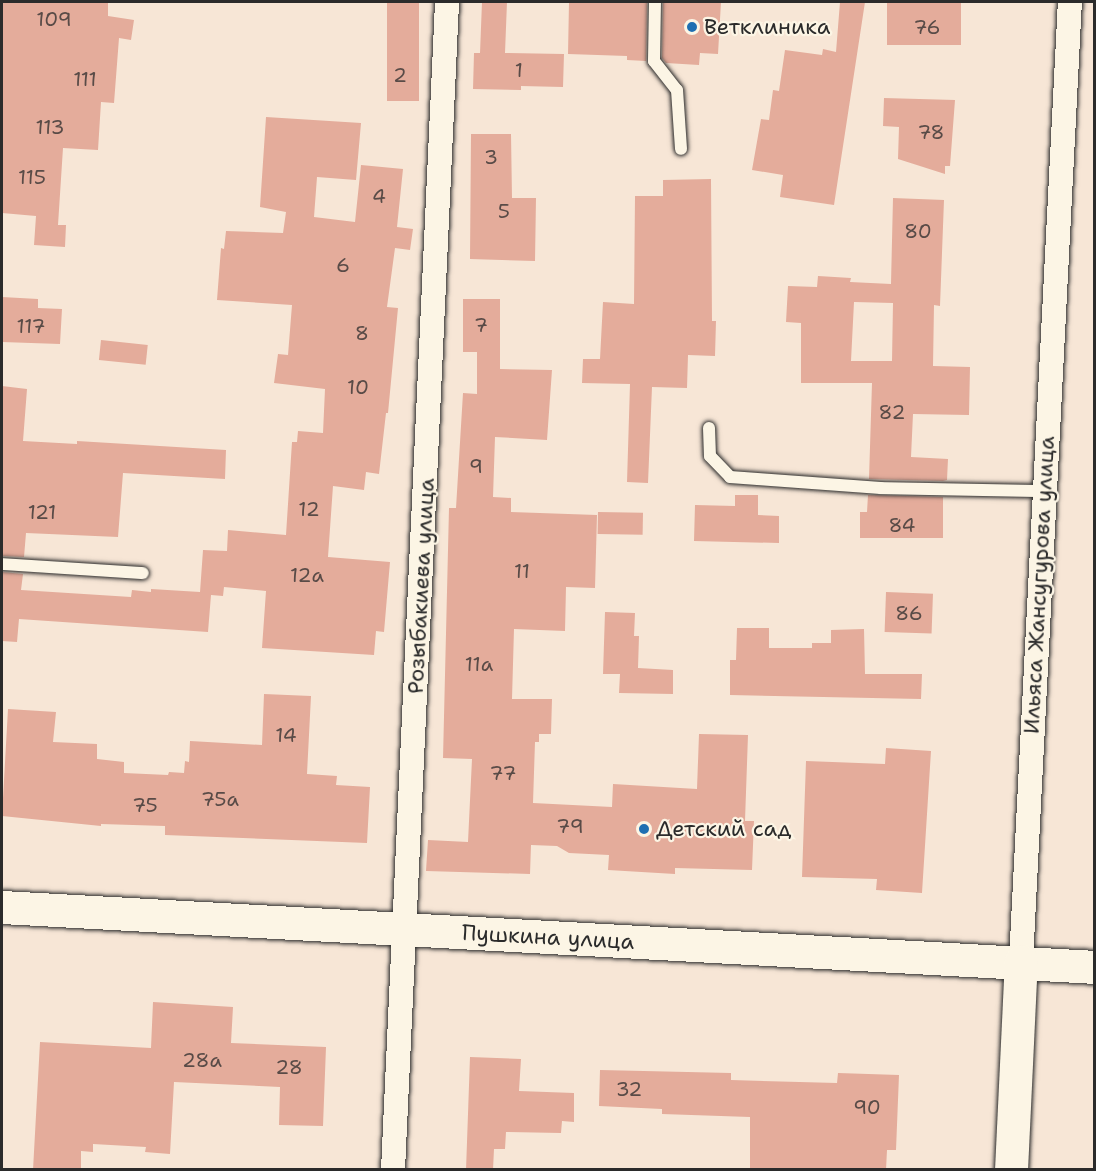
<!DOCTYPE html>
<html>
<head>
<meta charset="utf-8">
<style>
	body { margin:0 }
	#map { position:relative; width:1096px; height:1171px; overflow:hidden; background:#f7e6d6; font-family:"Shantell Sans",sans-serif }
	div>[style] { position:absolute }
	.building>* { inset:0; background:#e4ac9b; transform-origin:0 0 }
	.roads { filter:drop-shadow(0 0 2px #2b2b2b) drop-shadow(0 0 2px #2b2b2b) }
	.lane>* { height:12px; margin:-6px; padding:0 6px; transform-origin:6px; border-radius:6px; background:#fcf5e5 }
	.street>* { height:24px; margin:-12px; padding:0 12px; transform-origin:12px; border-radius:12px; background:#fcf5e5 }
	.secondary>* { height:33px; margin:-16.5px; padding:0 16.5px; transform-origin:16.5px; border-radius:16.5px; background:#fcf5e5 }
	.dots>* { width:16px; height:16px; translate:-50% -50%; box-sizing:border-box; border:3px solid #fcf5e5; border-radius:50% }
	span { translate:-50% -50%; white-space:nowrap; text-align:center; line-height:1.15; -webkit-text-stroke:4.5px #fcf5e5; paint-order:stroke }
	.number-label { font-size:20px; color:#594b47 }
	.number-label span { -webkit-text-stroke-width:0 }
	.poi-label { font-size:22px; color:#2b2b2b }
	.left { translate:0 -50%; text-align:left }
	.street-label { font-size:22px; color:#2b2b2b }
	.frame { position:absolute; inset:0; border:3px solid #2b2b2b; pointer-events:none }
</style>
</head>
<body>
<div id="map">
	<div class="building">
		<div style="clip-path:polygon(2px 2px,108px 3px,108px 16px,134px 20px,131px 40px,119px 38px,114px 103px,101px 102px,98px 150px,63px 148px,58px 225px,66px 225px,65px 247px,34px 245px,36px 216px,2px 213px)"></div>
		<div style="left:387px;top:2px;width:32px;height:99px"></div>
		<div style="clip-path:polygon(482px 2px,507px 2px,505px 53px,564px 54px,563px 87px,521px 86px,521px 90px,473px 89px,474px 53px,480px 53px)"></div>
		<div style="clip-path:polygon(569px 2px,647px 2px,646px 61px,627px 60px,627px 56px,568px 54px)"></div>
		<div style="clip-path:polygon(663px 2px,721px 2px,718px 54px,700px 53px,699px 65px,666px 63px,662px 58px)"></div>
		<div style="clip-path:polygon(840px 2px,865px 2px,834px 205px,780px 197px,783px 175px,752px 170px,761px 119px,769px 120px,773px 90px,779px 91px,785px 50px,822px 55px,823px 49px,836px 52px)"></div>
		<div style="left:887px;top:2px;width:74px;height:43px"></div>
		<div style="clip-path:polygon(884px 98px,955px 100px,950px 166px,945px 166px,945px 174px,898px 159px,899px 127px,883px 126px)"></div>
		<div style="clip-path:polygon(266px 117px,361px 123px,356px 180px,317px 177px,314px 217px,355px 222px,361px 165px,403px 169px,397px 227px,413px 229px,410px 250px,395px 248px,387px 307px,398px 308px,388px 413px,386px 413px,379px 474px,366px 472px,364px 490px,333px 486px,328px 557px,390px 562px,384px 632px,376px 631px,374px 655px,262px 648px,266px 591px,224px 587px,223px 596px,211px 595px,208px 632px,19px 619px,17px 642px,2px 641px,2px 572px,23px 574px,21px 590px,131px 597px,132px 590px,151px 592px,151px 589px,200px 592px,203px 550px,227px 551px,228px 530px,286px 535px,292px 442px,297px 442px,298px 431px,323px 433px,325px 389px,274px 383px,278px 354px,288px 355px,292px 305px,217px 300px,221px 248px,224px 249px,226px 231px,283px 233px,286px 212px,260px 207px)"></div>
		<div style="clip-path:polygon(471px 134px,511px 134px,512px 198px,536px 198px,535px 261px,470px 259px)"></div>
		<div style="clip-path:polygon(711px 179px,712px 321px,716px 321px,715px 356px,688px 355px,687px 388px,652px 387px,648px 483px,627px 482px,630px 384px,582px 383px,583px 359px,600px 359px,603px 302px,634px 304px,635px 196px,663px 196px,663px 180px)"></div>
		<div style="clip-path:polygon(evenodd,893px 198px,944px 200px,940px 306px,934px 305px,933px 366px,970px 367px,969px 415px,913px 414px,911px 457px,948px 459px,947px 480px,943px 481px,869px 479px,872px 383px,801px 383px,801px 323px,786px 322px,788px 286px,817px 287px,818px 276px,851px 278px,850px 282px,891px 284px,893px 198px,854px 302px,893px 303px,892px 361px,851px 361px,854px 302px)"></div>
		<div style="clip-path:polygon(2px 297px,38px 299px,38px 308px,62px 309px,60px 344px,2px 342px)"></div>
		<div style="clip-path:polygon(463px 299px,500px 299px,500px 369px,552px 370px,547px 440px,495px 437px,493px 497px,511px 498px,511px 512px,597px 515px,595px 588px,566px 587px,565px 631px,514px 629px,512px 699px,552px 699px,551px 734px,539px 734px,539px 742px,535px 742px,533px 803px,612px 807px,613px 784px,697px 789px,699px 734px,748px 735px,745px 821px,754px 821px,752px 870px,675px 868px,675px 874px,608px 870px,609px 855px,569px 853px,557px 846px,531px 845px,530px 874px,426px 871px,428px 840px,468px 842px,472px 759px,443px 758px,449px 508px,456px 508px,463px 393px,477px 394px,477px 352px,463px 352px)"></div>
		<div style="left:101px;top:340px;width:47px;height:20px;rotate:6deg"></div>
		<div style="clip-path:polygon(2px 386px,27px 389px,23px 441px,77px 444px,77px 441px,226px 450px,225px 479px,123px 473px,118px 537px,26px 533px,24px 557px,2px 556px)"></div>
		<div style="clip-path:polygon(735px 495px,758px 495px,758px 515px,779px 516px,779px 543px,694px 541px,695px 505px,735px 506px)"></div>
		<div style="clip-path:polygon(868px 495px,943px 497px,943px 538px,860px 538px,860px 512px,867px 512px)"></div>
		<div style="left:598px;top:512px;width:45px;height:22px;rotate:1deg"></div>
		<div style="left:886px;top:592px;width:47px;height:40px;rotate:2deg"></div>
		<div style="clip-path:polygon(605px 612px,635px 613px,634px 636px,639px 636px,638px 668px,673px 670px,673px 694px,619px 693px,620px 674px,603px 674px)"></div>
		<div style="clip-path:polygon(737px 628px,769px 628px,769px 648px,812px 648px,812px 643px,831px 643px,831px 630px,864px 629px,865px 674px,922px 674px,921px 699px,730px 695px,730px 660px,736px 660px)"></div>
		<div style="clip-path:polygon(264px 694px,311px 696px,307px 774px,337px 776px,336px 785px,370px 787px,367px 843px,165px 835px,165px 826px,101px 824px,101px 826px,2px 816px,8px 709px,56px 712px,53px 742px,97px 744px,97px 759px,124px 762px,124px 773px,168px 775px,169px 772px,184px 773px,185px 761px,189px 762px,190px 741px,262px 745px)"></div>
		<div style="clip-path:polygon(886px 748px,931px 751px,922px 893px,876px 890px,877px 879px,802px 877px,806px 761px,885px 764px)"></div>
		<div style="clip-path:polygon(153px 1002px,233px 1007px,231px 1043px,326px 1047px,323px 1126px,279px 1125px,280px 1087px,174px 1082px,170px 1154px,145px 1152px,146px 1147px,93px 1144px,93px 1152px,81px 1151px,81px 1170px,33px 1170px,40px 1042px,151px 1048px)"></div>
		<div style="clip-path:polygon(470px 1057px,521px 1059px,519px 1091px,574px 1093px,574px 1122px,562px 1121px,561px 1133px,506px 1132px,505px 1149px,494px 1149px,493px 1170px,466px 1170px)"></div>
		<div style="clip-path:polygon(600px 1070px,731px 1073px,731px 1080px,837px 1083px,838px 1073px,899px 1075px,896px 1150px,887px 1150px,886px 1170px,750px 1170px,750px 1117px,662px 1114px,662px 1109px,599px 1106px)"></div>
	</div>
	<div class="roads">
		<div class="lane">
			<div style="left:655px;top:2px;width:59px;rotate:91deg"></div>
			<div style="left:654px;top:61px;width:37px;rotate:52deg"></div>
			<div style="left:677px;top:90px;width:59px;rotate:86.1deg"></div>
			<div style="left:709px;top:428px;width:28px;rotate:88deg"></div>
			<div style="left:710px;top:456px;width:29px;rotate:46deg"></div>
			<div style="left:730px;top:477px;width:151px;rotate:4.2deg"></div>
			<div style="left:881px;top:488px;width:163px;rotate:1.1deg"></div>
			<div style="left:2px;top:564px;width:141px;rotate:3.7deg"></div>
		</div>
		<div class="street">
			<div style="left:1021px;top:961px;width:960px;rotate:-87.08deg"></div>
			<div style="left:393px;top:1170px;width:1169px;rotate:-87.35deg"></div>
		</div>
		<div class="secondary">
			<div style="left:2px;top:907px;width:1094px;rotate:3.14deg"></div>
			<div style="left:1011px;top:1170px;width:209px;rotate:-87.3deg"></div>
		</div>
	</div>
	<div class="dots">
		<div style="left:692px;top:27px;background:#1f6fb2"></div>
		<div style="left:644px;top:829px;background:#1f6fb2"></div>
	</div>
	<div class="number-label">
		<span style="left:54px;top:19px">109</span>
		<span style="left:927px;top:27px">76</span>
		<span style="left:519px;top:70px">1</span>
		<span style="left:400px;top:75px">2</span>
		<span style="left:85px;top:79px">111</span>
		<span style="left:50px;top:127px">113</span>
		<span style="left:931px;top:132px">78</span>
		<span style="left:491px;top:157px">3</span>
		<span style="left:32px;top:177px">115</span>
		<span style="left:379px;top:196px">4</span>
		<span style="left:504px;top:211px">5</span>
		<span style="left:918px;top:231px">80</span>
		<span style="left:343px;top:265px">6</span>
		<span style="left:481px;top:325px">7</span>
		<span style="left:31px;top:326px">117</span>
		<span style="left:362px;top:333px">8</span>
		<span style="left:358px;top:387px">10</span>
		<span style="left:892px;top:412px">82</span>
		<span style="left:476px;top:466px">9</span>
		<span style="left:309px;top:509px">12</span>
		<span style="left:42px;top:512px">121</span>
		<span style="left:902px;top:525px">84</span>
		<span style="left:522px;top:571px">11</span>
		<span style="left:307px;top:575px">12а</span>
		<span style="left:909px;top:613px">86</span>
		<span style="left:479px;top:664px">11а</span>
		<span style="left:286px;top:735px">14</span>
		<span style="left:503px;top:773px">77</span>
		<span style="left:220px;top:799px">75а</span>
		<span style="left:145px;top:805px">75</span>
		<span style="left:570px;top:826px">79</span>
		<span style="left:202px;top:1060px">28а</span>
		<span style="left:289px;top:1067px">28</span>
		<span style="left:629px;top:1089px">32</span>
		<span style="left:867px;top:1107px">90</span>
	</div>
	<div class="poi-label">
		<span class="left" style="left:704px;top:27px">Ветклиника</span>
		<span class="left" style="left:656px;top:829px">Детский сад</span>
	</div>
	<div class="street-label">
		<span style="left:1039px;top:585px;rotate:-87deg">Ильяса Жансугурова улица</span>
		<span style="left:421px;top:586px;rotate:-87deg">Розыбакиева улица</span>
		<span style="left:548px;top:937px;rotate:3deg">Пушкина улица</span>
	</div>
	<div class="frame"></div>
</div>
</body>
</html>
